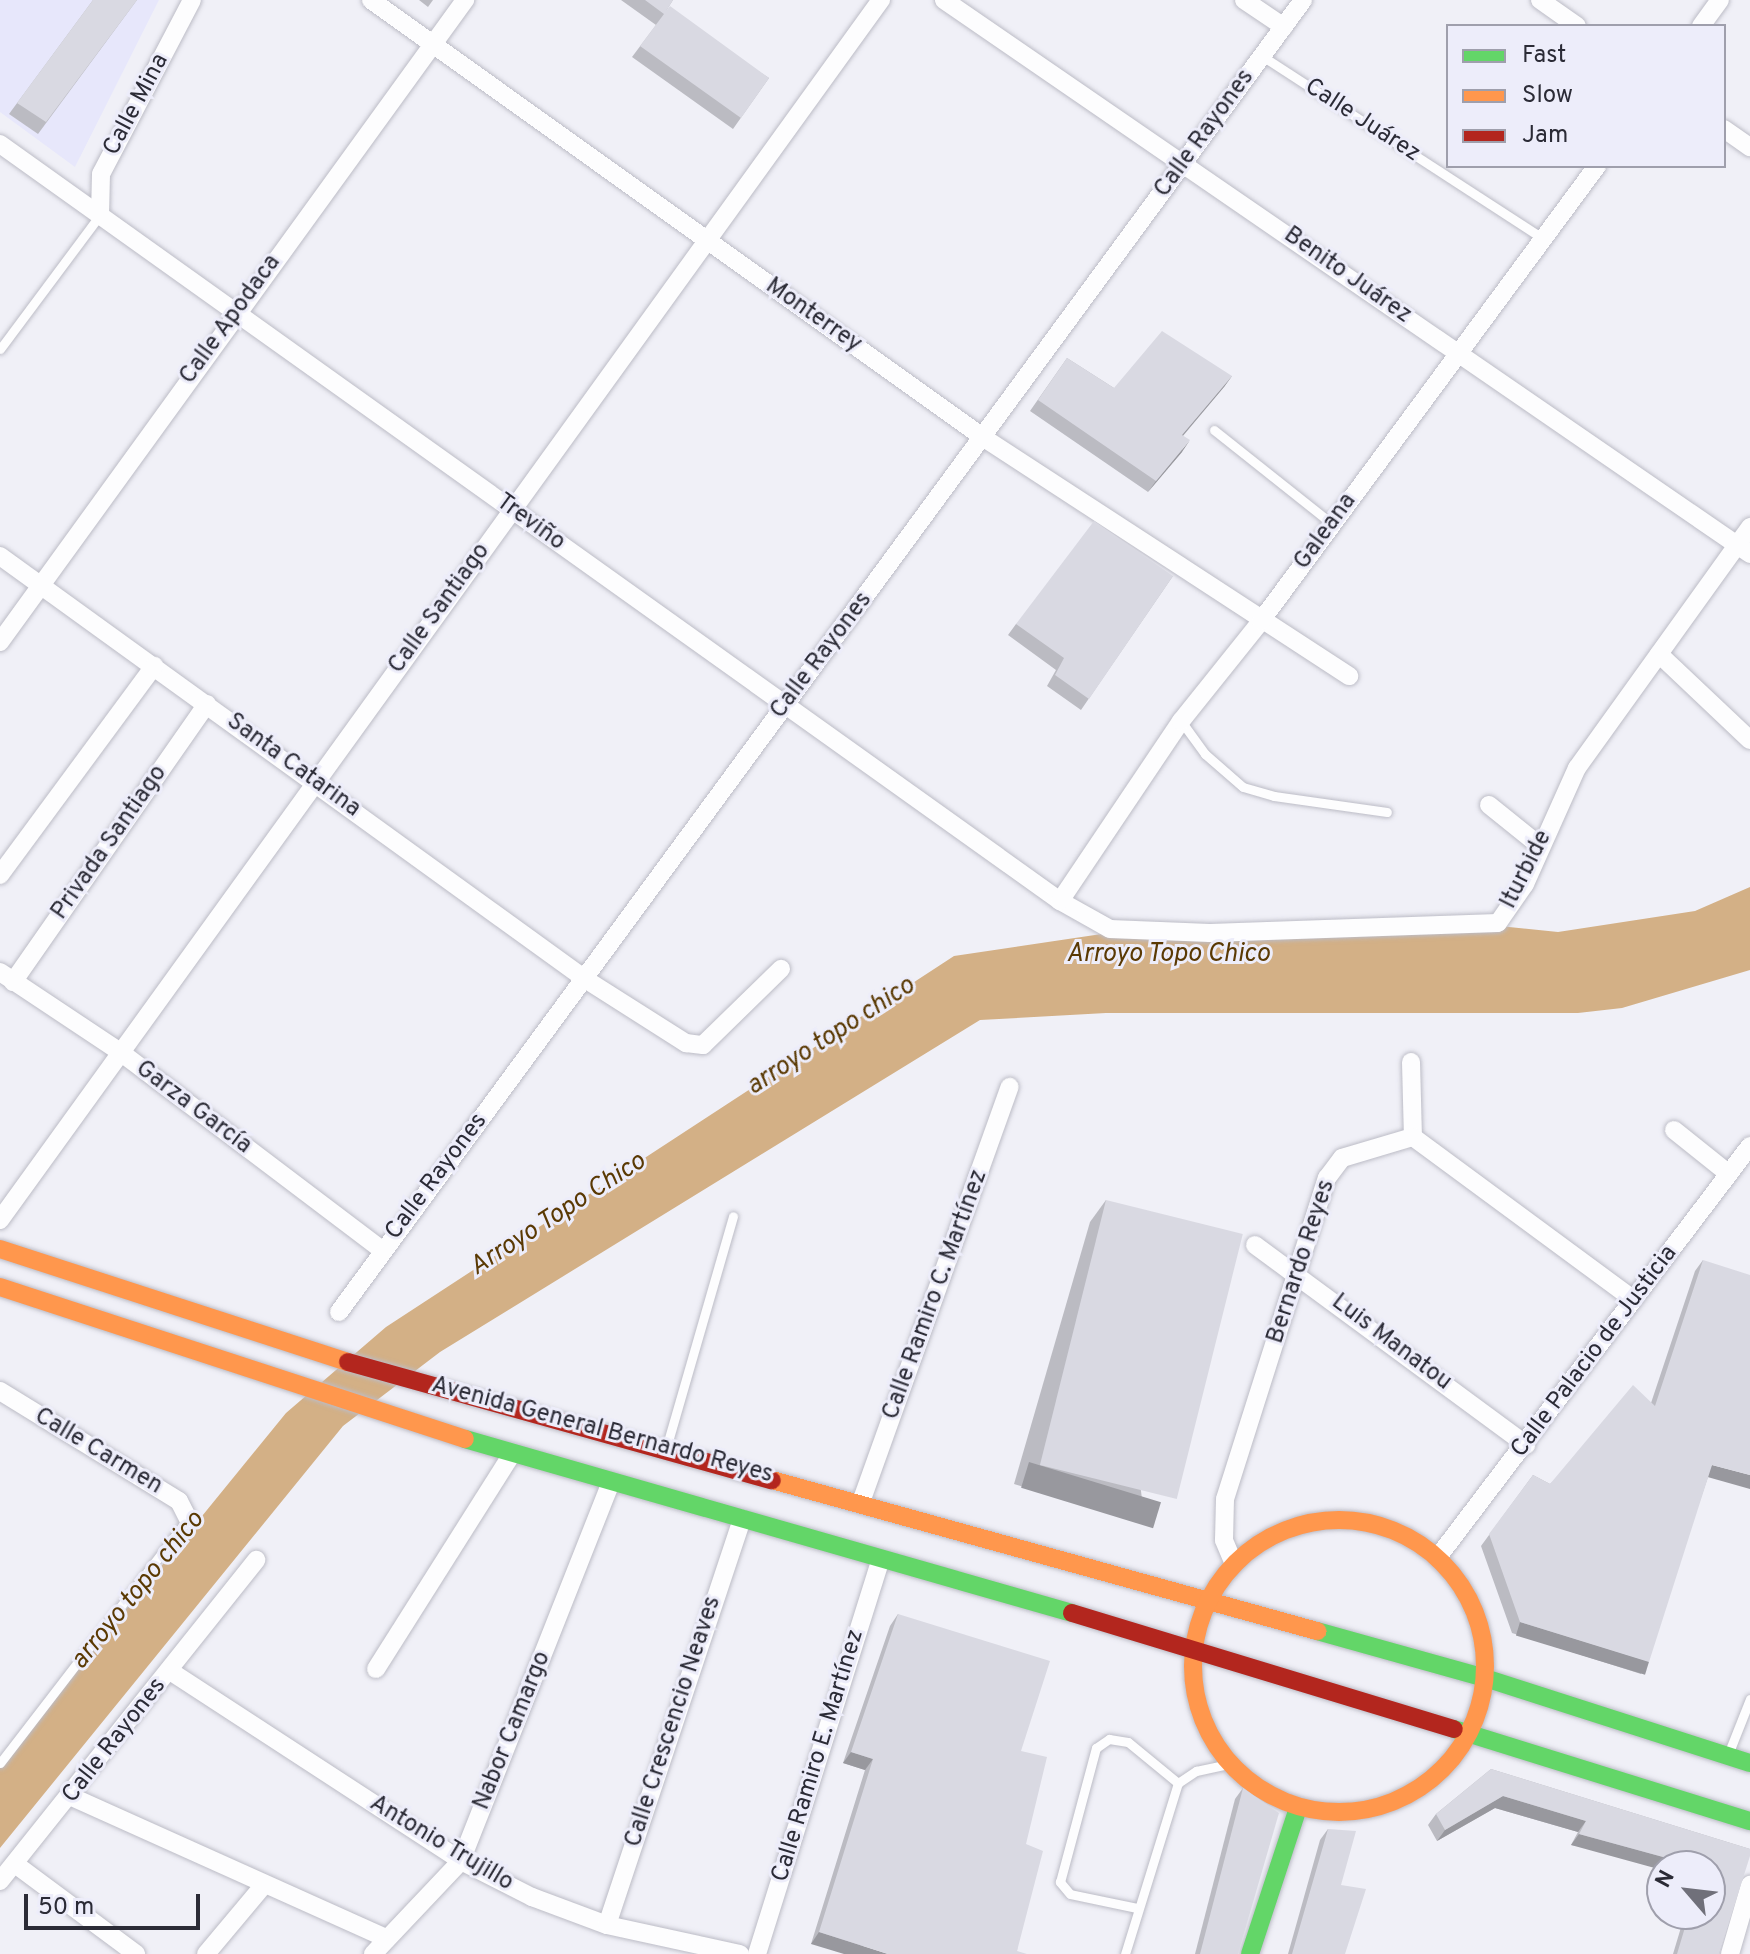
<!DOCTYPE html>
<html>
<head>
<meta charset="utf-8">
<style>
	body { margin:0 }
	#map { position:relative; width:1750px; height:1954px; overflow:hidden; background:#f0f0f7; font-family:Overpass,sans-serif }
	div>[style] { position:absolute }
	.built>* { inset:0; background:#e7e7fb }
	.water>* { inset:0; background:#d3b086 }
	.roads { filter:drop-shadow(0 0 2px #bcbcc6) drop-shadow(0 0 2px #bcbcc6) }
	.lane>* { height:9px; margin:-4.5px; padding:0 4.5px; transform-origin:4.5px; border-radius:4.5px; background:#fdfdfe }
	.street>* { height:18px; margin:-9px; padding:0 9px; transform-origin:9px; border-radius:9px; background:#fdfdfe }
	.fast>* { height:18px; margin:-9px; padding:0 9px; transform-origin:9px; border-radius:9px; background:#63d668 }
	.slow>* { height:18px; margin:-9px; padding:0 9px; transform-origin:9px; border-radius:9px; background:#ff974d }
	.slow>.ring { margin:-9px; padding:0; box-sizing:content-box; background:none; border:18px solid #ff974d; border-radius:50% }
	.jam>* { height:18px; margin:-9px; padding:0 9px; transform-origin:9px; border-radius:9px; background:#b3261e }
	.wall>* { inset:0; background:#bbbbc2 }
	.shaded-wall>* { inset:0; background:#98989e; transform-origin:0 0 }
	.building>* { inset:0; background:#d9d9e2; transform-origin:0 0 }
	span { translate:-50% -50%; white-space:nowrap; text-align:center; line-height:1.15; -webkit-text-stroke:6px #ededfa; paint-order:stroke }
	.street-label { font-size:24px; color:#2b2b36 }
	.water-label { font-size:26px; color:#5a3903; font-style:italic }
	.legend { position:absolute; left:1446px; top:24px; width:280px; height:144px; box-sizing:border-box; background:#ededfa; border:2px solid #9f9fac; margin:0; padding:10px 14px; list-style:none; font-size:24px; color:#2b2b36 }
	.legend li { display:flex; align-items:center; gap:16px; height:40px }
	.legend b { width:40px; border:2px solid #9f9fac }
	.north { position:absolute; left:1646px; top:1850px; width:80px; height:80px; box-sizing:border-box; background:#ededfa; border:2px solid #9f9fac; border-radius:50%; rotate:298deg; font-size:22px; font-weight:700; line-height:32px; text-align:center; color:#2b2b36 }
	.north::after { content:''; display:block; margin:auto; width:28px; height:36px; background:#70707a; clip-path:polygon(50% 0,100% 100%,50% 72%,0 100%) }
	.scale { position:absolute; left:24px; top:1894px; width:176px; height:36px; box-sizing:border-box; border:4px solid #2b2b36; border-top:0; padding-left:10px; font-size:24px; line-height:28px; white-space:nowrap; color:#2b2b36; -webkit-text-stroke:6px #ededfa; paint-order:stroke }
</style>
</head>
<body>
<div id="map">
	<div class="built">
		<div style="clip-path:polygon(0 0,159px 0,75px 167px,0 112px)"></div>
	</div>
	<div class="water">
		<div style="clip-path:polygon(1750px 887px,1750px 970px,1622px 1008px,1578px 1013px,1106px 1013px,980px 1020px,440px 1352px,343px 1426px,0 1848px,0 1764px,286px 1413px,386px 1327px,954px 956px,1115px 932px,1480px 924px,1558px 932px,1695px 911px)"></div>
	</div>
	<div class="roads">
		<div class="lane">
			<div style="left:1262px;top:56px;width:334px;rotate:33deg"></div>
			<div style="left:0;top:349px;width:167px;rotate:-53.3deg"></div>
			<div style="left:1214px;top:430px;width:151px;rotate:38.5deg"></div>
			<div style="left:1181px;top:721px;width:41px;rotate:54deg"></div>
			<div style="left:1205px;top:754px;width:50px;rotate:41deg"></div>
			<div style="left:1243px;top:787px;width:32px;rotate:16deg"></div>
			<div style="left:1274px;top:796px;width:114px;rotate:8.1deg"></div>
			<div style="left:667px;top:1445px;width:238px;rotate:-73.9deg"></div>
			<div style="left:1729px;top:1752px;width:57px;rotate:-68.4deg"></div>
			<div style="left:0;top:1763px;width:308px;rotate:-52.4deg"></div>
			<div style="left:1137px;top:1908px;width:68px;rotate:-168.2deg"></div>
			<div style="left:1070px;top:1894px;width:16px;rotate:-130deg"></div>
			<div style="left:1060px;top:1882px;width:139px;rotate:-75deg"></div>
			<div style="left:1096px;top:1748px;width:16px;rotate:-35deg"></div>
			<div style="left:1109px;top:1739px;width:19px;rotate:9deg"></div>
			<div style="left:1128px;top:1742px;width:65px;rotate:39.4deg"></div>
			<div style="left:1125px;top:1954px;width:179px;rotate:-72.8deg"></div>
			<div style="left:1178px;top:1783px;width:22px;rotate:-34deg"></div>
			<div style="left:1196px;top:1771px;width:34px;rotate:-12deg"></div>
		</div>
		<div class="street">
			<div style="left:371px;top:0;width:753px;rotate:35.55deg"></div>
			<div style="left:984px;top:438px;width:436px;rotate:33.1deg"></div>
			<div style="left:944px;top:0;width:978px;rotate:34.5deg"></div>
			<div style="left:1244px;top:0;width:48px;rotate:34deg"></div>
			<div style="left:1540px;top:0;width:45px;rotate:35.1deg"></div>
			<div style="left:1701px;top:26px;width:32px;rotate:-54deg"></div>
			<div style="left:1724px;top:129px;width:32px;rotate:35deg"></div>
			<div style="left:0;top:144px;width:1303px;rotate:35.53deg"></div>
			<div style="left:1060px;top:901px;width:57px;rotate:29.2deg"></div>
			<div style="left:1110px;top:929px;width:100px;rotate:2.3deg"></div>
			<div style="left:1210px;top:933px;width:288px;rotate:-2deg"></div>
			<div style="left:1498px;top:923px;width:47px;rotate:-55.3deg"></div>
			<div style="left:1525px;top:884px;width:127px;rotate:-65.9deg"></div>
			<div style="left:1577px;top:768px;width:297px;rotate:-54.3deg"></div>
			<div style="left:100px;top:215px;width:41px;rotate:-88.6deg"></div>
			<div style="left:101px;top:174px;width:196px;rotate:-62.4deg"></div>
			<div style="left:0;top:556px;width:722px;rotate:35.87deg"></div>
			<div style="left:585px;top:979px;width:120px;rotate:32.4deg"></div>
			<div style="left:686px;top:1043px;width:17px;rotate:7deg"></div>
			<div style="left:703px;top:1045px;width:109px;rotate:-44.3deg"></div>
			<div style="left:0;top:642px;width:793px;rotate:-54.08deg"></div>
			<div style="left:1659px;top:654px;width:125px;rotate:43.4deg"></div>
			<div style="left:1489px;top:805px;width:65px;rotate:38.8deg"></div>
			<div style="left:0;top:875px;width:260px;rotate:-53.6deg"></div>
			<div style="left:1060px;top:901px;width:217px;rotate:-56.1deg"></div>
			<div style="left:1181px;top:721px;width:128px;rotate:-51.3deg"></div>
			<div style="left:1261px;top:621px;width:566px;rotate:-53.56deg"></div>
			<div style="left:0;top:972px;width:143px;rotate:33.6deg"></div>
			<div style="left:119px;top:1051px;width:330px;rotate:37.1deg"></div>
			<div style="left:13px;top:982px;width:339px;rotate:-55.1deg"></div>
			<div style="left:1411px;top:1062px;width:75px;rotate:88.5deg"></div>
			<div style="left:1674px;top:1130px;width:70px;rotate:38.7deg"></div>
			<div style="left:0;top:1220px;width:1505px;rotate:-54.17deg"></div>
			<div style="left:1255px;top:1245px;width:337px;rotate:36.4deg"></div>
			<div style="left:339px;top:1312px;width:1628px;rotate:-53.69deg"></div>
			<div style="left:0;top:1391px;width:210px;rotate:31.6deg"></div>
			<div style="left:179px;top:1501px;width:20px;rotate:63deg"></div>
			<div style="left:861px;top:1502px;width:441px;rotate:-70.3deg"></div>
			<div style="left:1438px;top:1557px;width:516px;rotate:-52.8deg"></div>
			<div style="left:1234px;top:1564px;width:26px;rotate:-113deg"></div>
			<div style="left:1224px;top:1540px;width:41px;rotate:-88.6deg"></div>
			<div style="left:1225px;top:1499px;width:337px;rotate:-72.4deg"></div>
			<div style="left:1327px;top:1178px;width:25px;rotate:-53deg"></div>
			<div style="left:1342px;top:1158px;width:74px;rotate:-16.5deg"></div>
			<div style="left:1413px;top:1137px;width:273px;rotate:36.4deg"></div>
			<div style="left:376px;top:1669px;width:254px;rotate:-57.7deg"></div>
			<div style="left:170px;top:1671px;width:348px;rotate:33.1deg"></div>
			<div style="left:461px;top:1861px;width:80px;rotate:26.9deg"></div>
			<div style="left:532px;top:1897px;width:80px;rotate:20.5deg"></div>
			<div style="left:607px;top:1925px;width:136px;rotate:12.3deg"></div>
			<div style="left:72px;top:1797px;width:344px;rotate:24.2deg"></div>
			<div style="left:15px;top:1864px;width:151px;rotate:36.6deg"></div>
			<div style="left:0;top:1881px;width:411px;rotate:-51.4deg"></div>
			<div style="left:607px;top:1925px;width:428px;rotate:-71.6deg"></div>
			<div style="left:206px;top:1954px;width:89px;rotate:-50deg"></div>
			<div style="left:373px;top:1954px;width:128px;rotate:-46.6deg"></div>
			<div style="left:461px;top:1861px;width:408px;rotate:-68.4deg"></div>
			<div style="left:757px;top:1954px;width:414px;rotate:-72.6deg"></div>
			<div style="left:1730px;top:1954px;width:72px;rotate:-73.8deg"></div>
		</div>
		<div class="fast">
			<div style="left:465px;top:1439px;width:631px;rotate:16deg"></div>
			<div style="left:1317px;top:1631px;width:174px;rotate:15.6deg"></div>
			<div style="left:1485px;top:1678px;width:278px;rotate:17.8deg"></div>
			<div style="left:1454px;top:1729px;width:310px;rotate:17.3deg"></div>
			<div style="left:1250px;top:1954px;width:154px;rotate:-71.8deg"></div>
		</div>
		<div class="slow">
			<div style="left:0;top:1249px;width:366px;rotate:18deg"></div>
			<div style="left:0;top:1287px;width:489px;rotate:18.1deg"></div>
			<div style="left:772px;top:1480px;width:566px;rotate:15.49deg"></div>
			<div class="ring" style="left:1193px;top:1520px;width:274px;height:274px"></div>
		</div>
		<div class="jam">
			<div style="left:348px;top:1362px;width:440px;rotate:15.6deg"></div>
			<div style="left:1072px;top:1613px;width:399px;rotate:16.9deg"></div>
		</div>
	</div>
	<div class="wall">
		<div style="clip-path:polygon(93px 0,137px 0,38px 134px,9px 114px)"></div>
		<div style="clip-path:polygon(419px 0,433px 0,428px 7px)"></div>
		<div style="clip-path:polygon(621px 0,673px 0,666px 11px,769px 78px,733px 129px,632px 57px,656px 25px)"></div>
		<div style="clip-path:polygon(1067px 358px,1114px 388px,1232px 376px,1224px 387px,1183px 436px,1182px 452px,1148px 492px,1030px 411px)"></div>
		<div style="clip-path:polygon(1173px 576px,1081px 710px,1047px 686px,1056px 670px,1008px 635px,1016px 624px)"></div>
		<div style="clip-path:polygon(1106px 1200px,1145px 1524px,1014px 1484px,1090px 1222px)"></div>
		<div style="clip-path:polygon(1703px 1260px,1708px 1477px,1641px 1674px,1512px 1633px,1481px 1546px,1533px 1475px,1550px 1484px,1651px 1403px,1695px 1271px)"></div>
		<div style="clip-path:polygon(898px 1614px,1021px 1751px,1026px 1844px,1017px 1951px,811px 1944px,865px 1770px,843px 1763px,890px 1626px)"></div>
		<div style="clip-path:polygon(1491px 1769px,1750px 1849px,1719px 1954px,1673px 1954px,1685px 1914px,1710px 1914px,1710px 1866px,1571px 1845px,1578px 1832px,1495px 1808px,1437px 1841px,1428px 1825px,1436px 1814px)"></div>
		<div style="clip-path:polygon(1243px 1788px,1238px 1954px,1195px 1954px,1235px 1799px)"></div>
		<div style="clip-path:polygon(1328px 1829px,1341px 1885px,1345px 1954px,1288px 1954px,1320px 1840px)"></div>
	</div>
	<div class="shaded-wall">
		<div style="clip-path:polygon(1232px 376px,1224px 387px,1174px 446px,1182px 435px)"></div>
		<div style="clip-path:polygon(1190px 440px,1182px 452px,1148px 492px,1156px 481px)"></div>
		<div style="left:1029px;top:1462px;width:138px;height:27px;rotate:17deg"></div>
		<div style="clip-path:polygon(1712px 1465px,1750px 1475px,1750px 1489px,1704px 1476px)"></div>
		<div style="left:1520px;top:1622px;width:135px;height:14px;rotate:17deg"></div>
		<div style="clip-path:polygon(851px 1752px,873px 1759px,865px 1770px,843px 1763px)"></div>
		<div style="clip-path:polygon(1503px 1796px,1586px 1821px,1578px 1832px,1495px 1808px,1437px 1841px,1445px 1830px)"></div>
		<div style="clip-path:polygon(1579px 1834px,1696px 1866px,1662px 1866px,1662px 1870px,1571px 1845px)"></div>
		<div style="clip-path:polygon(819px 1932px,888px 1954px,844px 1954px,811px 1944px)"></div>
	</div>
	<div class="building">
		<div style="clip-path:polygon(93px 0,137px 0,46px 122px,17px 103px)"></div>
		<div style="clip-path:polygon(645px 0,673px 0,666px 11px,670px 6px,769px 78px,741px 118px,640px 46px,664px 14px)"></div>
		<div style="clip-path:polygon(1162px 331px,1232px 376px,1182px 435px,1190px 440px,1156px 481px,1038px 400px,1067px 358px,1114px 388px)"></div>
		<div style="clip-path:polygon(1094px 521px,1173px 576px,1089px 699px,1055px 675px,1064px 658px,1016px 624px)"></div>
		<div style="left:1106px;top:1200px;width:141px;height:273px;rotate:14deg"></div>
		<div style="clip-path:polygon(1703px 1260px,1750px 1275px,1750px 1475px,1712px 1465px,1649px 1662px,1520px 1622px,1489px 1534px,1533px 1475px,1550px 1484px,1633px 1385px,1655px 1406px)"></div>
		<div style="clip-path:polygon(898px 1614px,1050px 1661px,1021px 1751px,1047px 1757px,1026px 1844px,1043px 1851px,1017px 1951px,1027px 1954px,888px 1954px,819px 1932px,873px 1759px,851px 1752px)"></div>
		<div style="clip-path:polygon(1491px 1769px,1750px 1849px,1750px 1856px,1719px 1954px,1677px 1954px,1689px 1914px,1710px 1914px,1710px 1866px,1696px 1866px,1579px 1834px,1586px 1821px,1503px 1796px,1445px 1830px,1436px 1814px)"></div>
		<div style="clip-path:polygon(1243px 1788px,1279px 1813px,1238px 1954px,1200px 1954px)"></div>
		<div style="clip-path:polygon(1328px 1829px,1356px 1831px,1341px 1885px,1366px 1889px,1345px 1954px,1292px 1954px)"></div>
	</div>
	<div class="street-label">
		<span style="left:137px;top:105px;rotate:-62deg">Calle Mina</span>
		<span style="left:1362px;top:121px;rotate:33deg">Calle Juárez</span>
		<span style="left:1205px;top:134px;rotate:-54deg">Calle Rayones</span>
		<span style="left:1347px;top:276px;rotate:35deg">Benito Juárez</span>
		<span style="left:813px;top:316px;rotate:35deg">Monterrey</span>
		<span style="left:231px;top:320px;rotate:-54deg">Calle Apodaca</span>
		<span style="left:530px;top:523px;rotate:36deg">Treviño</span>
		<span style="left:1326px;top:532px;rotate:-54deg">Galeana</span>
		<span style="left:440px;top:609px;rotate:-54deg">Calle Santiago</span>
		<span style="left:822px;top:656px;rotate:-53deg">Calle Rayones</span>
		<span style="left:293px;top:766px;rotate:36deg">Santa Catarina</span>
		<span style="left:110px;top:843px;rotate:-55deg">Privada Santiago</span>
		<span style="left:1527px;top:870px;rotate:-63deg">Iturbide</span>
		<span style="left:193px;top:1108px;rotate:37deg">Garza García</span>
		<span style="left:437px;top:1177px;rotate:-53deg">Calle Rayones</span>
		<span style="left:1302px;top:1262px;rotate:-72deg">Bernardo Reyes</span>
		<span style="left:936px;top:1295px;rotate:-70deg">Calle Ramiro C. Martínez</span>
		<span style="left:1391px;top:1343px;rotate:37deg">Luis Manatou</span>
		<span style="left:1595px;top:1352px;rotate:-53deg">Calle Palacio de Justicia</span>
		<span style="left:602px;top:1431px;rotate:15deg">Avenida General Bernardo Reyes</span>
		<span style="left:98px;top:1452px;rotate:31deg">Calle Carmen</span>
		<span style="left:674px;top:1722px;rotate:-72deg">Calle Crescencio Neaves</span>
		<span style="left:513px;top:1731px;rotate:-68deg">Nabor Camargo</span>
		<span style="left:115px;top:1741px;rotate:-52deg">Calle Rayones</span>
		<span style="left:819px;top:1756px;rotate:-73deg">Calle Ramiro E. Martínez</span>
		<span style="left:441px;top:1844px;rotate:31deg">Antonio Trujillo</span>
	</div>
	<div class="water-label">
		<span style="left:1168px;top:955px">Arroyo Topo Chico</span>
		<span style="left:831px;top:1037px;rotate:-33deg">arroyo topo chico</span>
		<span style="left:558px;top:1215px;rotate:-33deg">Arroyo Topo Chico</span>
		<span style="left:138px;top:1591px;rotate:-51deg">arroyo topo chico</span>
	</div>
	<ul class="legend">
	<li><b style="height:10px;background:#63d668"></b>Fast</li>
	<li><b style="height:10px;background:#ff974d"></b>Slow</li>
	<li><b style="height:10px;background:#b3261e"></b>Jam</li>
	</ul>
	<div class="north">N</div>
	<div class="scale">50 m</div>
</div>
</body>
</html>
